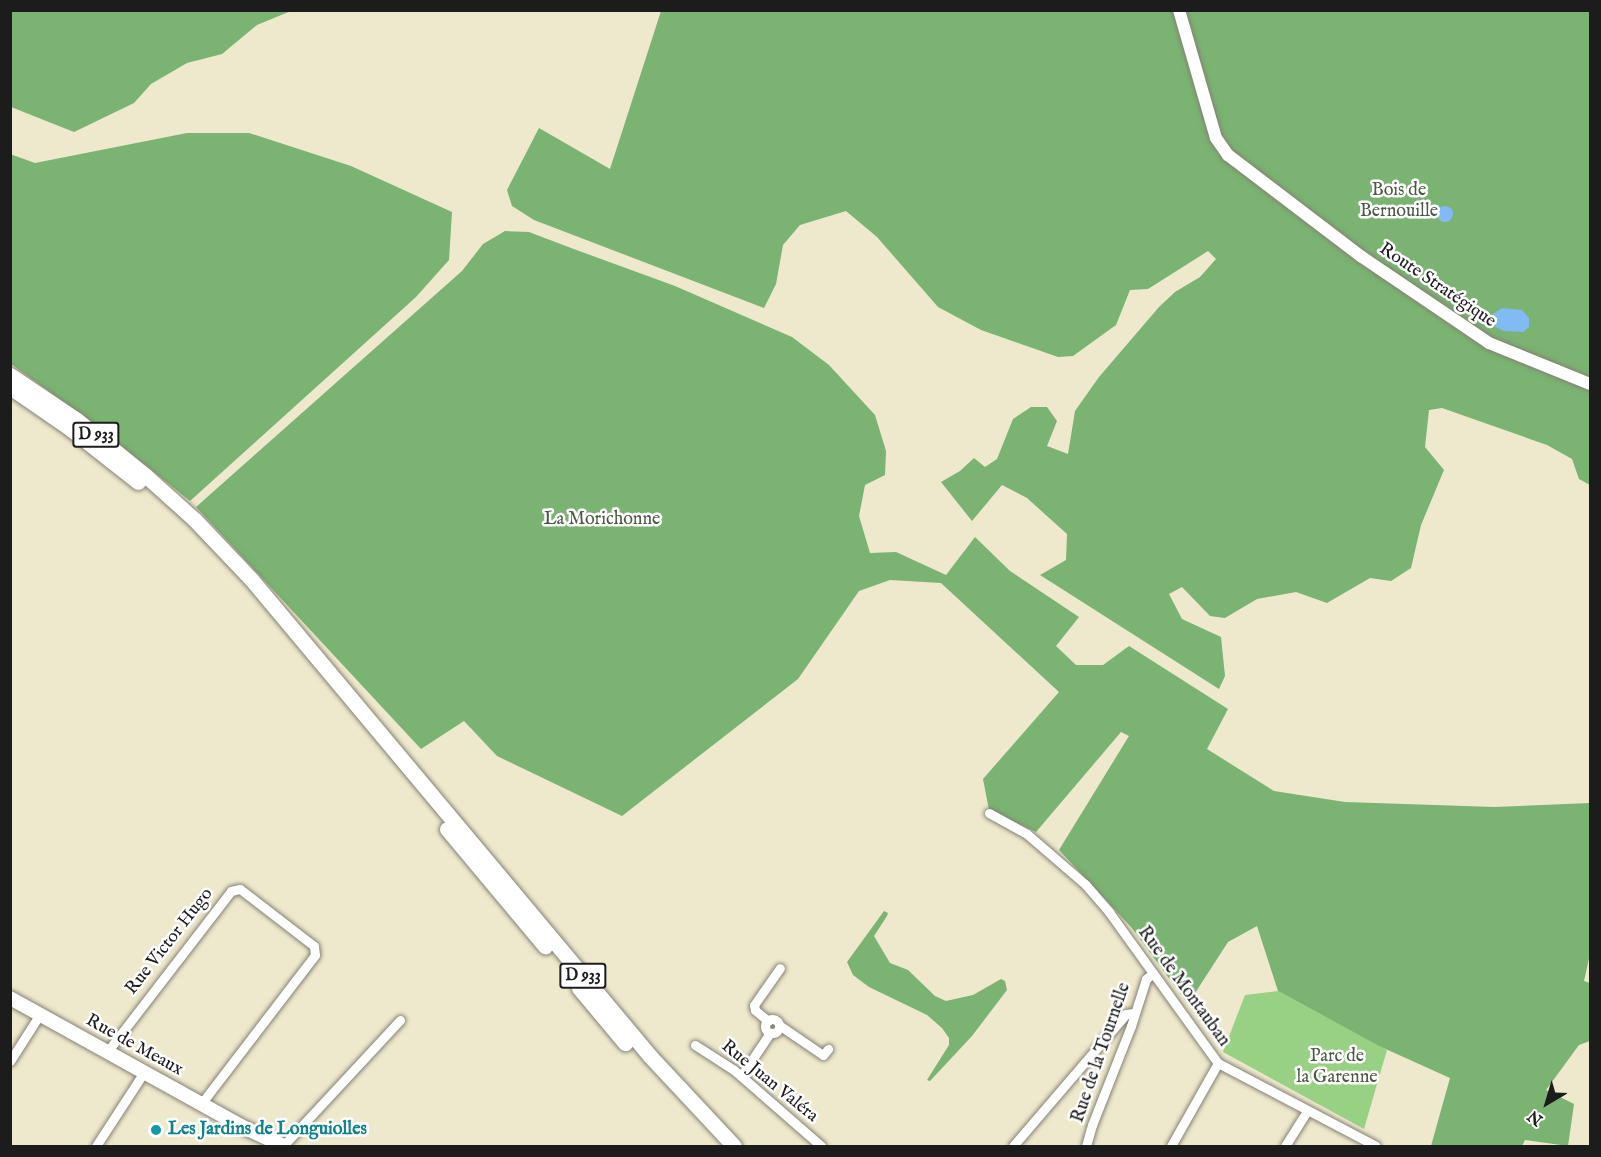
<!DOCTYPE html>
<html>
<head>
<meta charset="utf-8">
<style>
	body { margin:0 }
	#map { position:relative; width:1601px; height:1157px; overflow:hidden; background:#eee8cd; font-family:"IM FELL English",serif }
	div>[style] { position:absolute }
	.green>* { inset:0; background:#99d184 }
	.forest>* { inset:0; background:#7ab372 }
	.water>* { inset:0; background:#82bbf3 }
	.round { border-radius:50% }
	.roads { filter:drop-shadow(0 0 2px #858274) drop-shadow(0 0 2px #858274) }
	.minor>* { height:9px; margin:-4.5px; padding:0 4.5px; transform-origin:4.5px; border-radius:4.5px; background:#fff }
	.minor>.ring { margin:-4.5px; padding:0; box-sizing:content-box; background:none; border:9px solid #fff; border-radius:50% }
	.tertiary>* { height:12px; margin:-6px; padding:0 6px; transform-origin:6px; border-radius:6px; background:#fff }
	.secondary>* { height:14px; margin:-7px; padding:0 7px; transform-origin:7px; border-radius:7px; background:#fff }
	.trunk>* { height:15px; margin:-7.5px; padding:0 7.5px; transform-origin:7.5px; border-radius:7.5px; background:#fff }
	.dots>* { width:16px; height:16px; translate:-50% -50%; box-sizing:border-box; border:3px solid #fff; border-radius:50% }
	span { translate:-50% -50%; white-space:nowrap; text-align:center; line-height:1.15; -webkit-text-stroke:5px #fff; paint-order:stroke }
	.shield-label span { padding:2px 4px; background:#fff; border:2px solid; border-radius:4px; -webkit-text-stroke-width:0 }
	.shield-label { font-size:16px; color:#1c1c1c; font-weight:700 }
	.park-label { font-size:18px; color:#485b40 }
	.street-label { font-size:18px; color:#1c1c1c }
	.culture-label { font-size:18px; color:#0d838f; font-weight:700 }
	.left { translate:0 -50%; text-align:left }
	.frame { position:absolute; inset:0; border:12px solid #1c1c1c; pointer-events:none }
	.north { position:absolute; left:1517px; top:1073px; width:60px; height:60px; -webkit-text-stroke:4px #fff; paint-order:stroke; rotate:218deg; font-size:16px; font-weight:700; line-height:24px; text-align:center; color:#1c1c1c }
	.north::after { content:''; display:block; margin:auto; width:21px; height:27px; background:#1c1c1c; clip-path:polygon(50% 0,100% 100%,50% 72%,0 100%) }
</style>
</head>
<body>
<div id="map">
	<div class="green">
		<div style="clip-path:polygon(1278px 991px,1387px 1050px,1364px 1129px,1223px 1052px,1245px 995px)"></div>
	</div>
	<div class="forest">
		<div style="clip-path:polygon(10px 11px,11px 10px,291px 11px,257px 25px,222px 54px,187px 63px,151px 84px,134px 103px,74px 132px,11px 107px)"></div>
		<div style="clip-path:polygon(661px 11px,1590px 11px,1590px 485px,1579px 479px,1572px 459px,1547px 445px,1442px 408px,1429px 410px,1425px 447px,1444px 470px,1421px 525px,1411px 568px,1391px 581px,1370px 578px,1327px 603px,1296px 592px,1257px 599px,1225px 618px,1210px 616px,1182px 587px,1169px 594px,1182px 619px,1221px 637px,1225px 676px,1219px 689px,1040px 575px,1066px 560px,1067px 534px,1027px 498px,1002px 485px,972px 521px,941px 482px,960px 471px,974px 458px,985px 467px,997px 459px,1013px 419px,1031px 407px,1047px 407px,1057px 421px,1047px 446px,1068px 454px,1075px 411px,1099px 377px,1159px 307px,1175px 292px,1200px 277px,1216px 259px,1208px 251px,1148px 289px,1130px 290px,1116px 325px,1073px 356px,1058px 357px,981px 330px,938px 307px,877px 237px,846px 211px,800px 225px,783px 245px,776px 284px,764px 308px,534px 220px,512px 206px,507px 190px,539px 128px,610px 169px)"></div>
		<div style="clip-path:polygon(187px 133px,249px 133px,351px 166px,452px 212px,449px 260px,416px 297px,190px 501px,93px 423px,11px 364px,10px 154px,35px 163px)"></div>
		<div style="clip-path:polygon(505px 231px,529px 232px,571px 248px,675px 286px,792px 337px,829px 365px,875px 415px,886px 451px,885px 475px,865px 485px,859px 516px,870px 553px,896px 552px,946px 575px,975px 537px,1010px 571px,1079px 617px,1056px 646px,1076px 665px,1103px 665px,1129px 646px,1228px 709px,1207px 749px,1274px 791px,1345px 802px,1494px 807px,1590px 803px,1590px 954px,1584px 981px,1590px 983px,1590px 1041px,1579px 1045px,1546px 1090px,1574px 1104px,1568px 1146px,1525px 1140px,1522px 1146px,1431px 1146px,1450px 1078px,1379px 1046px,1278px 991px,1257px 926px,1228px 942px,1188px 1004px,1131px 927px,1059px 850px,1129px 736px,1121px 732px,1036px 832px,989px 810px,983px 779px,1059px 692px,941px 583px,890px 580px,859px 591px,798px 679px,622px 816px,497px 756px,464px 721px,421px 749px,196px 507px,462px 271px,483px 244px)"></div>
		<div style="clip-path:polygon(884px 911px,888px 913px,887px 916px,874px 936px,890px 963px,908px 970px,935px 996px,946px 1001px,973px 995px,1001px 979px,1005px 981px,1007px 990px,972px 1036px,930px 1081px,927px 1080px,949px 1045px,949px 1038px,942px 1028px,927px 1015px,869px 987px,853px 975px,847px 962px)"></div>
	</div>
	<div class="water">
		<div class="round" style="left:1437px;top:206px;width:16px;height:16px"></div>
		<div style="clip-path:polygon(1502px 308px,1522px 310px,1529px 318px,1529px 327px,1523px 332px,1504px 331px,1496px 327px,1490px 320px,1493px 314px)"></div>
	</div>
	<div class="roads">
		<div class="minor">
			<div style="left:989px;top:813px;width:43px;rotate:28.9deg"></div>
			<div style="left:1027px;top:834px;width:77px;rotate:40.8deg"></div>
			<div style="left:1085px;top:884px;width:37px;rotate:49deg"></div>
			<div style="left:1109px;top:912px;width:186px;rotate:54.2deg"></div>
			<div style="left:1218px;top:1063px;width:178px;rotate:27.7deg"></div>
			<div class="ring" style="left:765px;top:1019px;width:5px;height:5px"></div>
			<div style="left:768px;top:1021px;width:17px;rotate:-140deg"></div>
			<div style="left:755px;top:1010px;width:5px;rotate:-101deg"></div>
			<div style="left:754px;top:1005px;width:45px;rotate:-54.9deg"></div>
			<div style="left:779px;top:1025px;width:53px;rotate:34.3deg"></div>
			<div style="left:823px;top:1055px;width:8px;rotate:-50deg"></div>
			<div style="left:695px;top:1045px;width:46px;rotate:32.7deg"></div>
			<div style="left:734px;top:1070px;width:116px;rotate:41.1deg"></div>
			<div style="left:107px;top:1052px;width:203px;rotate:-52.4deg"></div>
			<div style="left:231px;top:891px;width:9px;rotate:-13deg"></div>
			<div style="left:240px;top:889px;width:93px;rotate:37.6deg"></div>
			<div style="left:314px;top:946px;width:9px;rotate:84deg"></div>
			<div style="left:315px;top:955px;width:188px;rotate:127.4deg"></div>
			<div style="left:10px;top:1061px;width:56px;rotate:-57.4deg"></div>
			<div style="left:741px;top:1076px;width:52px;rotate:-56deg"></div>
			<div style="left:96px;top:1146px;width:88px;rotate:-57deg"></div>
			<div style="left:283px;top:1146px;width:172px;rotate:-47.1deg"></div>
			<div style="left:1013px;top:1146px;width:174px;rotate:-49.4deg"></div>
			<div style="left:1126px;top:1014px;width:8px;rotate:-7deg"></div>
			<div style="left:1086px;top:1146px;width:22px;rotate:-74deg"></div>
			<div style="left:1092px;top:1125px;width:106px;rotate:-68.5deg"></div>
			<div style="left:1131px;top:1026px;width:49px;rotate:-72.3deg"></div>
			<div style="left:1146px;top:979px;width:9px;rotate:-41deg"></div>
			<div style="left:1171px;top:1146px;width:95px;rotate:-60.5deg"></div>
			<div style="left:1285px;top:1146px;width:41px;rotate:-57.8deg"></div>
		</div>
		<div class="tertiary">
			<div style="left:1179px;top:10px;width:133px;rotate:73.9deg"></div>
			<div style="left:1216px;top:138px;width:21px;rotate:55deg"></div>
			<div style="left:1228px;top:155px;width:168px;rotate:37.3deg"></div>
			<div style="left:1362px;top:257px;width:153px;rotate:34.1deg"></div>
			<div style="left:1489px;top:343px;width:109px;rotate:22.1deg"></div>
		</div>
		<div class="secondary">
			<div style="left:10px;top:998px;width:264px;rotate:29deg"></div>
			<div style="left:241px;top:1126px;width:47px;rotate:24.9deg"></div>
		</div>
		<div class="trunk">
			<div style="left:10px;top:375px;width:81px;rotate:33.9deg"></div>
			<div style="left:77px;top:420px;width:89px;rotate:39.1deg"></div>
			<div style="left:146px;top:476px;width:64px;rotate:41.9deg"></div>
			<div style="left:194px;top:519px;width:83px;rotate:46.5deg"></div>
			<div style="left:251px;top:579px;width:622px;rotate:50.09deg"></div>
			<div style="left:650px;top:1056px;width:123px;rotate:47deg"></div>
			<div style="left:10px;top:387px;width:75px;rotate:34.7deg"></div>
			<div style="left:72px;top:430px;width:84px;rotate:38.2deg"></div>
			<div style="left:447px;top:829px;width:153px;rotate:50.1deg"></div>
			<div style="left:579px;top:988px;width:72px;rotate:50.1deg"></div>
		</div>
	</div>
	<div class="dots">
		<div style="left:156px;top:1130px;background:#0f9aa8"></div>
	</div>
	<div class="shield-label">
		<span style="left:96px;top:435px">D 933</span>
		<span style="left:583px;top:976px">D 933</span>
	</div>
	<div class="park-label">
		<span style="left:1399px;top:202px">Bois de<br>Bernouille</span>
		<span style="left:602px;top:520px">La Morichonne</span>
		<span style="left:1337px;top:1068px">Parc de<br>la Garenne</span>
	</div>
	<div class="street-label">
		<span style="left:1437px;top:286px;rotate:34deg">Route Stratégique</span>
		<span style="left:170px;top:942px;rotate:-52deg">Rue Victor Hugo</span>
		<span style="left:1183px;top:987px;rotate:54deg">Rue de Montauban</span>
		<span style="left:134px;top:1046px;rotate:29deg">Rue de Meaux</span>
		<span style="left:1102px;top:1053px;rotate:-71deg">Rue de la Tournelle</span>
		<span style="left:769px;top:1082px;rotate:39deg">Rue Juan Valéra</span>
	</div>
	<div class="culture-label">
		<span class="left" style="left:168px;top:1130px">Les Jardins de Longuiolles</span>
	</div>
	<div class="frame"></div>
	<div class="north">N</div>
</div>
</body>
</html>
